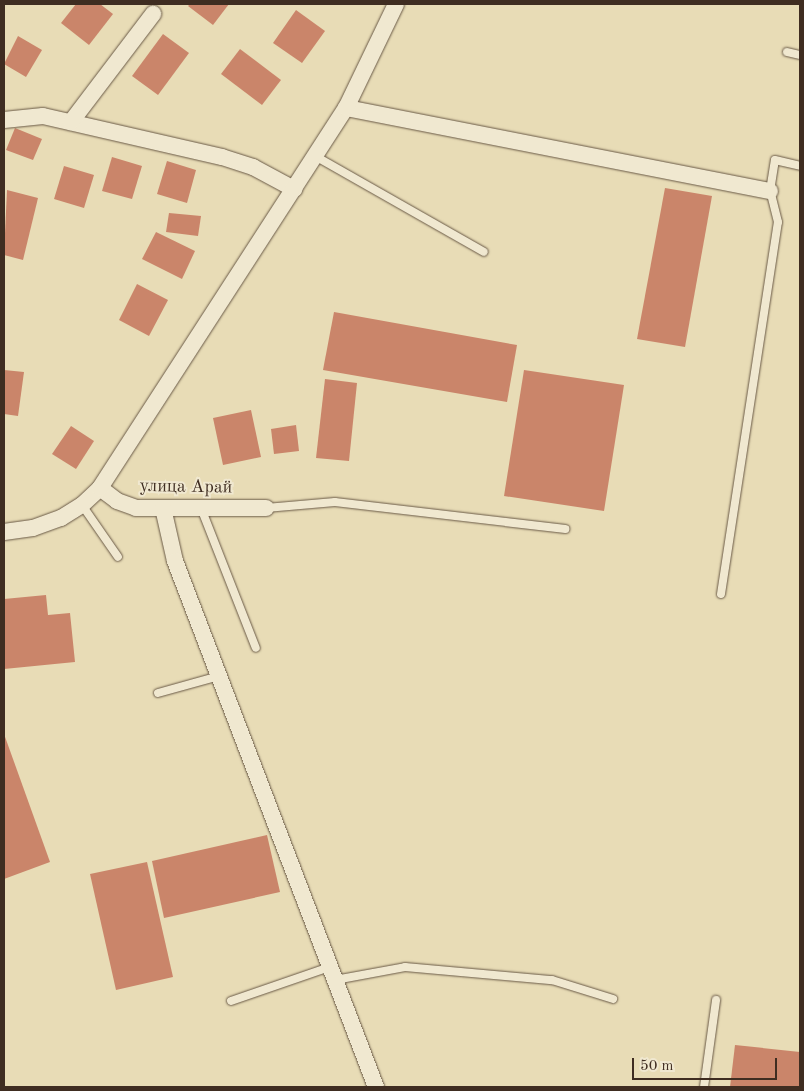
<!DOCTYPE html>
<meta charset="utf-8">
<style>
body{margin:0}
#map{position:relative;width:804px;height:1091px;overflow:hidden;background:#e8dcb6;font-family:"Old Standard TT",serif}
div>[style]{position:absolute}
.building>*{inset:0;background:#ca856a}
.roads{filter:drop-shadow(0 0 1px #695946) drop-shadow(0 0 1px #695946)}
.lane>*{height:8px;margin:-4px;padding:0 4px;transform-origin:4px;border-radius:4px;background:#f0e8d0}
.street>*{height:16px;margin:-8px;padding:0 8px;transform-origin:8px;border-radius:8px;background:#f0e8d0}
span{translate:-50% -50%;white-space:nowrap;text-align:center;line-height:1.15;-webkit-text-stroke:4px #f0e8d0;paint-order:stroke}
.street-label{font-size:18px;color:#3f2d21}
.frame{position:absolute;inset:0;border:5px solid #3f2d21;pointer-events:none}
.scale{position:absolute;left:632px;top:1058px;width:145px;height:22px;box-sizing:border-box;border:2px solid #3f2d21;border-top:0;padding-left:6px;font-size:15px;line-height:18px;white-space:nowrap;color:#3f2d21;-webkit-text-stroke:4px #f0e8d0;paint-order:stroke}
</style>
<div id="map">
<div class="building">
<div style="clip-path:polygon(76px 4px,100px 4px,113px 14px,89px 45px,61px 23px)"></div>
<div style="clip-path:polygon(190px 4px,229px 4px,213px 25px,188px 6px)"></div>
<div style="clip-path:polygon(296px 10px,325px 31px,302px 63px,273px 43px)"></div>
<div style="clip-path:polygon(163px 34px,189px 53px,158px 95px,132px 76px)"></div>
<div style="clip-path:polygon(18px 36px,42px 50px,26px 77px,4px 64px)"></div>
<div style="clip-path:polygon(240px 49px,281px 80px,262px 105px,221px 74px)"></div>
<div style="clip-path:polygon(15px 128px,42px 139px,33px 160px,6px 150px)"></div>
<div style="clip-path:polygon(112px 157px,142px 166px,132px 199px,102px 191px)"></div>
<div style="clip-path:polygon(167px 161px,196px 170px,187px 203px,157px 194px)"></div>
<div style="clip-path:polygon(64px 166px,94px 175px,84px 208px,54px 199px)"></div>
<div style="clip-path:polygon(665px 188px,712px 196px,685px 347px,637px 339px)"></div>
<div style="clip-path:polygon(7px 190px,38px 198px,23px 260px,4px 255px)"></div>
<div style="clip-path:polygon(169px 213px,201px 216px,198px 236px,166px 232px)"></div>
<div style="clip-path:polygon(156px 232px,195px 251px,182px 279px,142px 259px)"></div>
<div style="clip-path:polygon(137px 284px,168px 300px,149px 336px,119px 320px)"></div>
<div style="clip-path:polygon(334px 312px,517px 345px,507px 402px,323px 370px)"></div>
<div style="clip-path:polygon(4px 370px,24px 372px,18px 416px,4px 414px)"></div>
<div style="clip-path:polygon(524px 370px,624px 385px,604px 511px,504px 496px)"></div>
<div style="clip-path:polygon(325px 379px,357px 383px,349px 461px,316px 458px)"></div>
<div style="clip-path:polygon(251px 410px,261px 457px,223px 465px,213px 418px)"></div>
<div style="clip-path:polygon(296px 425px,299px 451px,274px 454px,271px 429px)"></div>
<div style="clip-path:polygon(71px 426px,94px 441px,76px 469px,52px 454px)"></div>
<div style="clip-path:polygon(46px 595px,48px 615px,70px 613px,75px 662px,4px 669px,4px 599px)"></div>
<div style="clip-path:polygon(4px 734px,50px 862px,4px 879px)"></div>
<div style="clip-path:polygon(267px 835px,280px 892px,164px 918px,152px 861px)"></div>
<div style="clip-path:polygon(147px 862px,173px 977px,116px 990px,90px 874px)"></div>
<div style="clip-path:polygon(735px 1045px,800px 1052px,800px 1087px,730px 1087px)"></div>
</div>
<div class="roads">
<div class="lane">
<div style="left:787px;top:52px;width:13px;rotate:13deg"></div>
<div style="left:315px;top:156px;width:194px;rotate:29.6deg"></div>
<div style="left:82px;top:505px;width:63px;rotate:55.3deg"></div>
<div style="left:201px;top:508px;width:150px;rotate:68.6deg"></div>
<div style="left:266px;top:508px;width:69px;rotate:-5deg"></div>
<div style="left:335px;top:502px;width:232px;rotate:6.7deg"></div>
<div style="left:721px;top:594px;width:376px;rotate:-81.3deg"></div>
<div style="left:778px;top:222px;width:32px;rotate:-104deg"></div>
<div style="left:770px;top:191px;width:31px;rotate:-81deg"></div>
<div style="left:775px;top:160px;width:26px;rotate:13deg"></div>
<div style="left:158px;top:693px;width:63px;rotate:-15.6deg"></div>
<div style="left:335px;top:980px;width:71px;rotate:-10.5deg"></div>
<div style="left:405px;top:967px;width:148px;rotate:5.1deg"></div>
<div style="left:552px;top:980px;width:64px;rotate:17.3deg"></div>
<div style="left:231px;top:1001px;width:105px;rotate:-19deg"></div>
<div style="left:704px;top:1087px;width:88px;rotate:-82.1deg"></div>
</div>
<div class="street">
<div style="left:346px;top:108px;width:432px;rotate:11.1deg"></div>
<div style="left:4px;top:120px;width:39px;rotate:-6deg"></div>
<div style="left:43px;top:116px;width:184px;rotate:12.9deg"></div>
<div style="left:222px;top:157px;width:33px;rotate:18deg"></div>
<div style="left:253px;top:167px;width:47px;rotate:28.2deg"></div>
<div style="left:71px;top:122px;width:136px;rotate:-52.8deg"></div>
<div style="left:100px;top:488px;width:21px;rotate:37deg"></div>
<div style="left:117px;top:501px;width:20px;rotate:20deg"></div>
<div style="left:136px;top:508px;width:130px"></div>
<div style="left:163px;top:508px;width:54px;rotate:77.2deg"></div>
<div style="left:175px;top:561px;width:563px;rotate:69.09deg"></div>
<div style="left:4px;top:532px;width:29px;rotate:-8deg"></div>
<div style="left:33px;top:528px;width:30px;rotate:-20deg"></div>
<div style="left:61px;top:518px;width:25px;rotate:-32deg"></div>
<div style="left:82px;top:505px;width:25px;rotate:-43deg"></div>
<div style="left:100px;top:488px;width:453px;rotate:-57.1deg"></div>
<div style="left:346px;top:108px;width:115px;rotate:-64.3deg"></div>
</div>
</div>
<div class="street-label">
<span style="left:186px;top:487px;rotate:1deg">улица Арай</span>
</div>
<div class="frame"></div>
<div class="scale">50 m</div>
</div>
